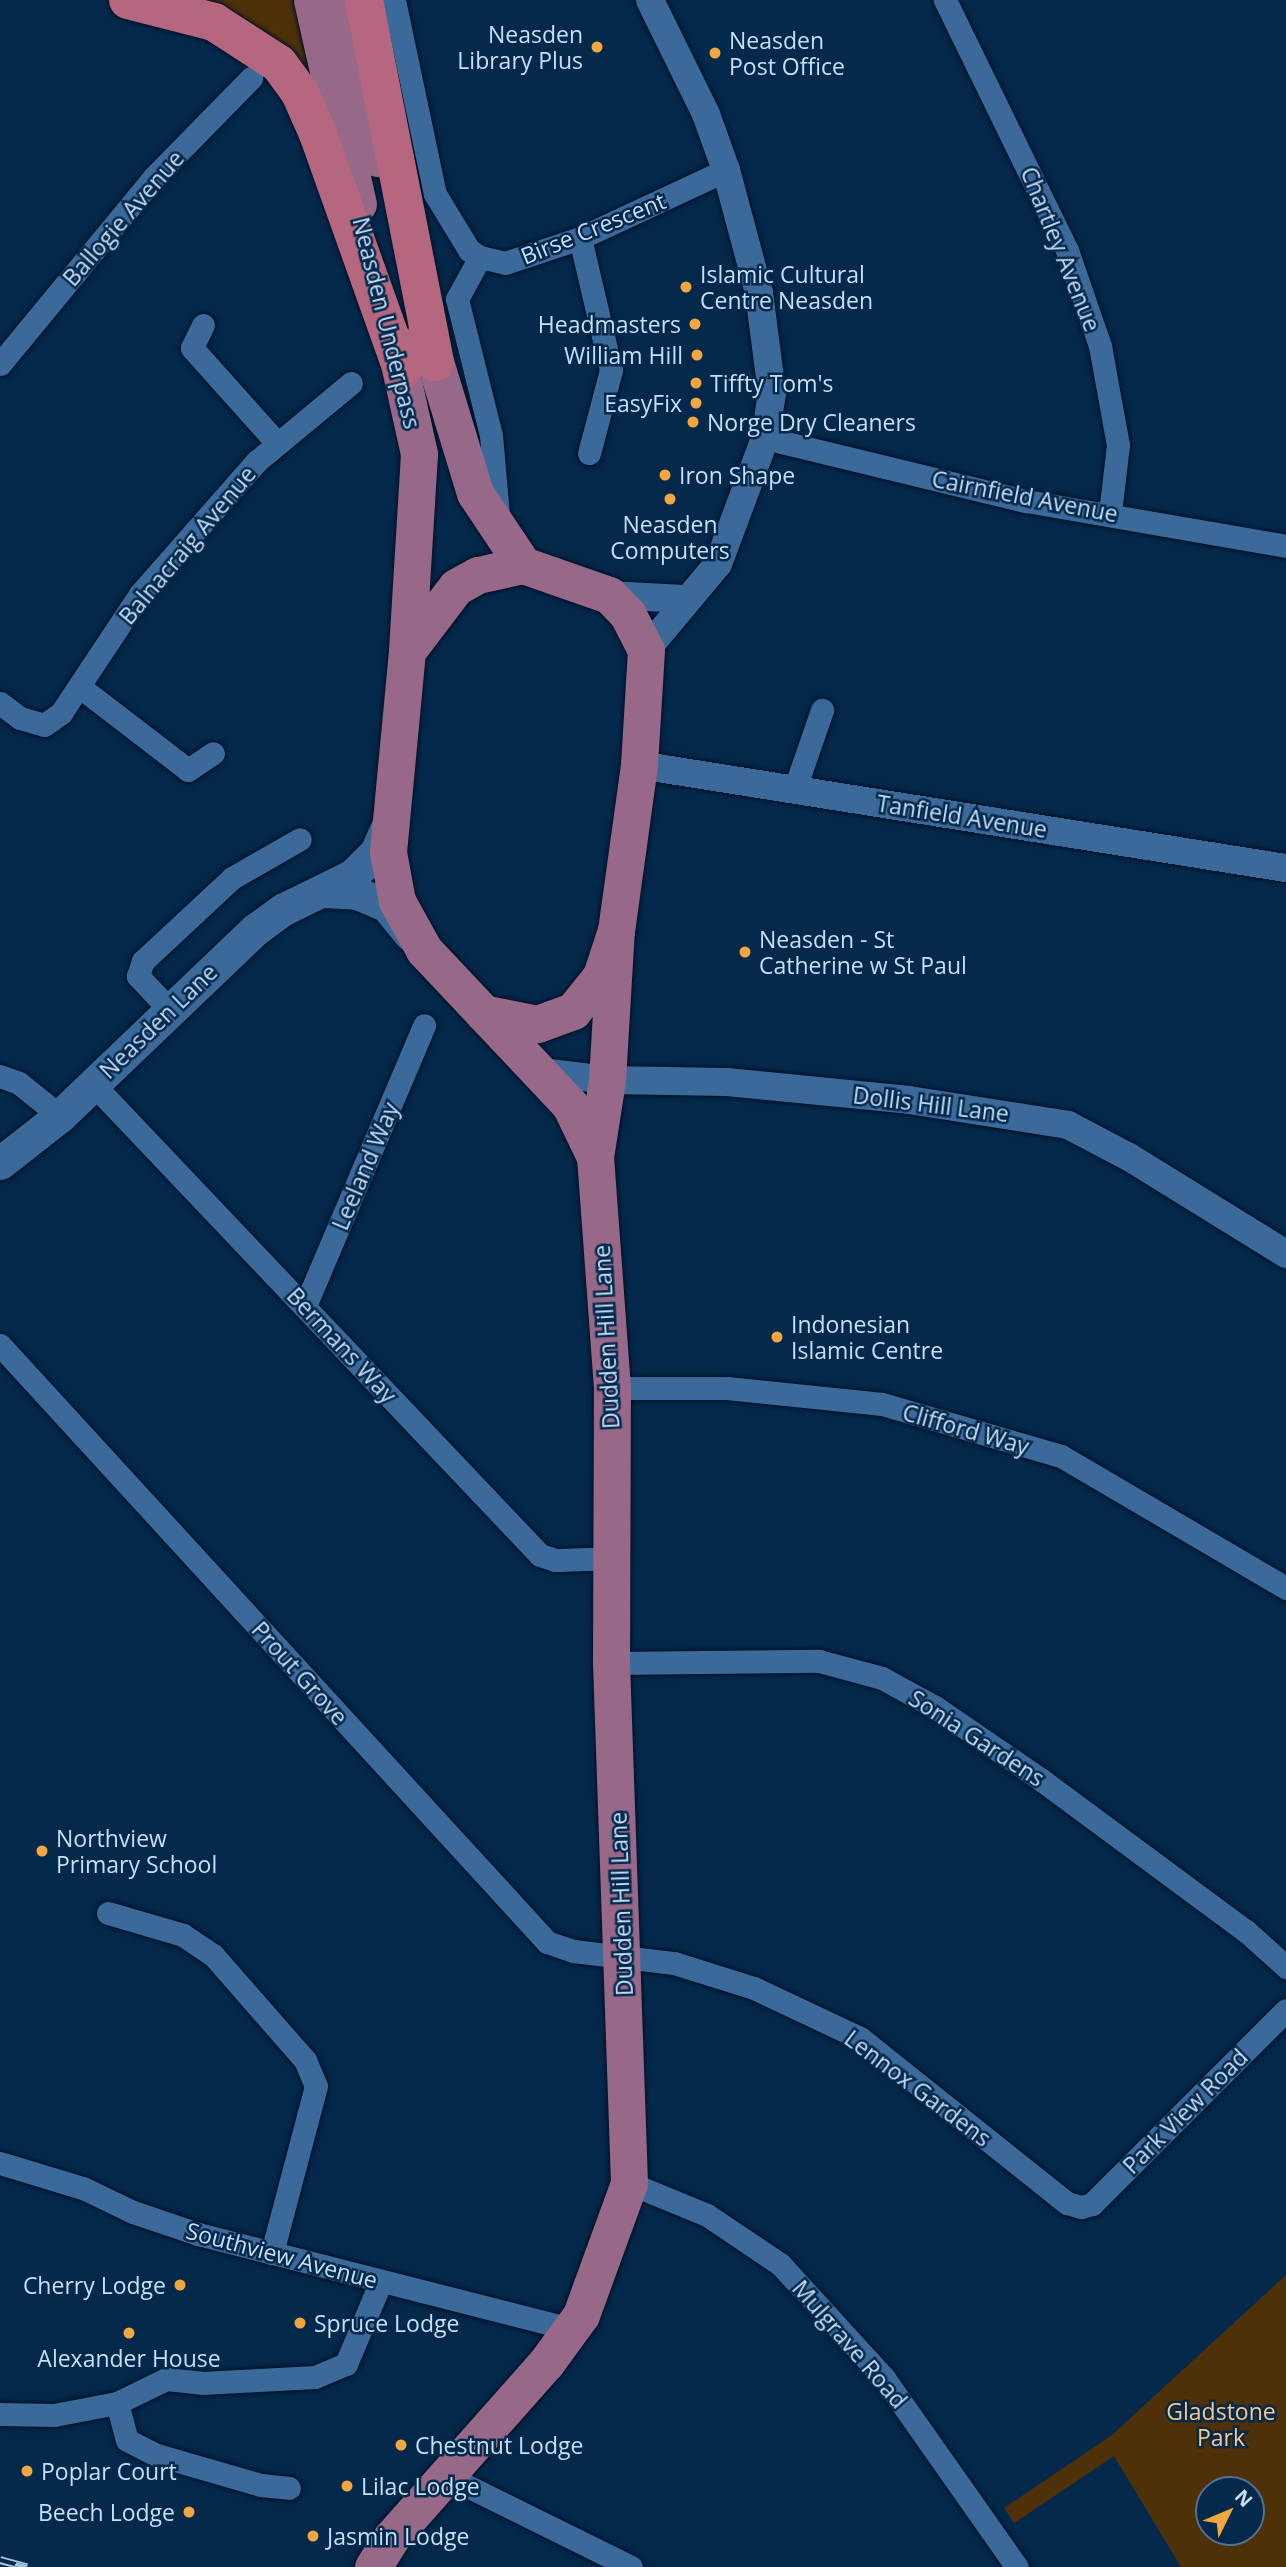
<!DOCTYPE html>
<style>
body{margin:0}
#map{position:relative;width:1286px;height:2567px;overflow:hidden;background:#04294b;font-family:"Open Sans",sans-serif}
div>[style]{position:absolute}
.green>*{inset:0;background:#4e3109}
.roads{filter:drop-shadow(0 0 2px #001128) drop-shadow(0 0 2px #001128)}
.minor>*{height:23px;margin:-11.5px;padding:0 11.5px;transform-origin:11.5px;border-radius:11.5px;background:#3b6a9a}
.tertiary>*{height:28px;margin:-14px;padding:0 14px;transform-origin:14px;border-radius:14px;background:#3b6a9a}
.secondary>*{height:33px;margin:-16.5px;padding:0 16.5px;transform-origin:16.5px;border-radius:16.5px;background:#3b6a9a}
.primary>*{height:37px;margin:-18.5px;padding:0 18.5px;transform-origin:18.5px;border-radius:18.5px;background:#976887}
.trunk>*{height:38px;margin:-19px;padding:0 19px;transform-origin:19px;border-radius:19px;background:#b66780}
.rail>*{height:8px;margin-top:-4px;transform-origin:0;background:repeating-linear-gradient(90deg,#04294b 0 16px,#a6c1de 0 32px);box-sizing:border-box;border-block:2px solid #a6c1de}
.dots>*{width:19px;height:19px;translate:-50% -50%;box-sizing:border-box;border:4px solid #04294b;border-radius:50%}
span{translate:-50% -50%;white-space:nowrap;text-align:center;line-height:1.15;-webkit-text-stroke:5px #04294b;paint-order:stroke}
.poi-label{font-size:23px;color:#c6dffb}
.right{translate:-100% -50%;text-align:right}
.left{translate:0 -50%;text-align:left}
.street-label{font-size:23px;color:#c6dffb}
.park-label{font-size:23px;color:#f9c78c}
.north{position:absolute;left:1195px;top:2476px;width:70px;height:70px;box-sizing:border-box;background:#04294b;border:2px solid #527291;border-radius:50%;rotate:47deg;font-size:19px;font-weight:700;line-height:28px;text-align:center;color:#c6dffb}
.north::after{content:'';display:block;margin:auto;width:24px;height:32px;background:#f1a63f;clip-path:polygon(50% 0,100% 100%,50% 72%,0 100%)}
</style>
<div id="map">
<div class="green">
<div style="clip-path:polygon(170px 0,298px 0,312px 76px)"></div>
<div style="clip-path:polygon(evenodd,1286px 2275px,1286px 2567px,1181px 2567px,1114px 2456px,1014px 2523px,1004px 2508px,1112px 2435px,1286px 2275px,1251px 2490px,1251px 2532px,1209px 2532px,1209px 2490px,1251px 2490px)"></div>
</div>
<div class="roads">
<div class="minor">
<div style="left:394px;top:0;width:198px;rotate:78.1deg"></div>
<div style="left:435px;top:194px;width:66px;rotate:58.7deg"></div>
<div style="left:469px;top:250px;width:13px;rotate:32deg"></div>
<div style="left:480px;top:257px;width:26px;rotate:13deg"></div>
<div style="left:505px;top:263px;width:79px;rotate:-18.4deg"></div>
<div style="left:580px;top:238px;width:161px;rotate:-25deg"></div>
<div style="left:945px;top:0;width:278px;rotate:64deg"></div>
<div style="left:1067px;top:250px;width:102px;rotate:71deg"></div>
<div style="left:1100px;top:346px;width:101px;rotate:79.7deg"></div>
<div style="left:1118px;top:445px;width:68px;rotate:96.7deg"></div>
<div style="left:580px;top:238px;width:136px;rotate:76.8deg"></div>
<div style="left:611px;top:370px;width:86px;rotate:104.8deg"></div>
<div style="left:480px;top:257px;width:48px;rotate:118.7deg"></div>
<div style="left:457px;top:299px;width:140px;rotate:76deg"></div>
<div style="left:491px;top:435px;width:91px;rotate:85deg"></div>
<div style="left:203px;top:325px;width:25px;rotate:116deg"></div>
<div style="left:192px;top:348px;width:126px;rotate:48.2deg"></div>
<div style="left:0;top:364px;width:242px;rotate:-50.5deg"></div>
<div style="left:154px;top:177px;width:139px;rotate:-45.6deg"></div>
<div style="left:765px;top:438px;width:268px;rotate:13.6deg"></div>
<div style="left:1026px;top:501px;width:264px;rotate:9.8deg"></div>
<div style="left:80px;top:687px;width:136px;rotate:37.5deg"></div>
<div style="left:188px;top:770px;width:30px;rotate:-34deg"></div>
<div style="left:0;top:703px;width:25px;rotate:37deg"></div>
<div style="left:20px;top:718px;width:25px;rotate:16deg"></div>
<div style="left:44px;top:725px;width:21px;rotate:-35deg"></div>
<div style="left:61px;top:713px;width:143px;rotate:-56.4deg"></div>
<div style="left:140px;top:594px;width:177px;rotate:-48.7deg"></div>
<div style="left:257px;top:461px;width:122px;rotate:-39.7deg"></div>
<div style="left:794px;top:791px;width:86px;rotate:-70.9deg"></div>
<div style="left:170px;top:1010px;width:47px;rotate:-133.3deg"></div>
<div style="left:138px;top:976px;width:16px;rotate:-72deg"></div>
<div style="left:143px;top:961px;width:122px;rotate:-43deg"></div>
<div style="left:232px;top:878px;width:78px;rotate:-29.8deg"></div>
<div style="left:0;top:1076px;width:20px;rotate:20deg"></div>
<div style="left:19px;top:1083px;width:53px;rotate:38.8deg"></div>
<div style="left:93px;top:1084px;width:649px;rotate:46.5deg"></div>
<div style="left:540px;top:1555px;width:16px;rotate:18deg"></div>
<div style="left:555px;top:1560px;width:56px;rotate:-2deg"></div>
<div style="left:305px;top:1306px;width:305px;rotate:-67deg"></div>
<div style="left:0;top:1345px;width:810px;rotate:47.5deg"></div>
<div style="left:547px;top:1942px;width:28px;rotate:19deg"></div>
<div style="left:573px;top:1951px;width:102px;rotate:6.8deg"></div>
<div style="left:674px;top:1963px;width:84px;rotate:17.4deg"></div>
<div style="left:754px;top:1988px;width:117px;rotate:25.3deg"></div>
<div style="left:860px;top:2038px;width:265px;rotate:38.6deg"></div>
<div style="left:1067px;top:2203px;width:15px;rotate:16deg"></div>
<div style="left:1081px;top:2207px;width:11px;rotate:-15deg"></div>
<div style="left:1092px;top:2204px;width:274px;rotate:-45deg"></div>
<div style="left:612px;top:1388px;width:115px"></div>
<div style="left:727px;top:1388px;width:156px;rotate:5.9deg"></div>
<div style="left:882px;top:1404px;width:186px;rotate:16.2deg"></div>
<div style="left:1061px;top:1456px;width:261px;rotate:30.4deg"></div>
<div style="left:611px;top:1663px;width:208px;rotate:-0.6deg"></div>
<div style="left:819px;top:1661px;width:65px;rotate:15.1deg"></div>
<div style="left:882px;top:1678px;width:60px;rotate:28.7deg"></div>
<div style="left:935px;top:1707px;width:131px;rotate:34.4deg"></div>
<div style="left:1043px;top:1781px;width:252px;rotate:36.5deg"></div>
<div style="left:1246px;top:1931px;width:54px;rotate:42deg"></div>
<div style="left:108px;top:1913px;width:78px;rotate:16.3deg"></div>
<div style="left:183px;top:1935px;width:36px;rotate:34deg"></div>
<div style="left:213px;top:1955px;width:140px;rotate:48.8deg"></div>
<div style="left:305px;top:2060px;width:28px;rotate:67deg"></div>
<div style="left:316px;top:2086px;width:173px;rotate:104.8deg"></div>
<div style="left:0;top:2163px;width:87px;rotate:16.8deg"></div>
<div style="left:83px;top:2188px;width:55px;rotate:25.6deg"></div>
<div style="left:133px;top:2212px;width:69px;rotate:18.7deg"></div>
<div style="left:198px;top:2234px;width:384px;rotate:14.3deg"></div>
<div style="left:629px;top:2183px;width:84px;rotate:22.3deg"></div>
<div style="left:707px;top:2215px;width:88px;rotate:33.9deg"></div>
<div style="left:780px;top:2264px;width:154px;rotate:47.6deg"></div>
<div style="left:884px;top:2378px;width:231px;rotate:54.9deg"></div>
<div style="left:117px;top:2403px;width:38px;rotate:75deg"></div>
<div style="left:127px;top:2440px;width:34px;rotate:27deg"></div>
<div style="left:157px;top:2455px;width:108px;rotate:16.1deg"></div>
<div style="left:261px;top:2485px;width:28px;rotate:6deg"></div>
<div style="left:0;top:2414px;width:54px;rotate:1.1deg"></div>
<div style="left:54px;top:2415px;width:64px;rotate:-10.8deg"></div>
<div style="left:117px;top:2403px;width:55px;rotate:-26.1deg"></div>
<div style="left:166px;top:2379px;width:36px;rotate:6deg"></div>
<div style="left:202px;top:2383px;width:113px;rotate:-3deg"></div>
<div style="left:315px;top:2377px;width:34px;rotate:-23deg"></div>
<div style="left:346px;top:2364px;width:90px;rotate:-67.1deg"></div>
<div style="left:447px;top:2476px;width:205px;rotate:26.3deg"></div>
</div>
<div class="tertiary">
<div style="left:609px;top:595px;width:75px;rotate:3.1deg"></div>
<div style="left:646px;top:650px;width:112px;rotate:-50.1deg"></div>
<div style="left:718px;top:564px;width:134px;rotate:-69.5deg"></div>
<div style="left:765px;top:438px;width:46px;rotate:-81.2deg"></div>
<div style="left:772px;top:393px;width:101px;rotate:-97.4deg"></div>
<div style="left:759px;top:293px;width:127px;rotate:-105deg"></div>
<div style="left:726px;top:170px;width:59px;rotate:-109.7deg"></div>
<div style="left:706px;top:114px;width:127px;rotate:-116.2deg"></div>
<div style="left:639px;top:765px;width:655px;rotate:9.05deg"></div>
<div style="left:541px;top:1072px;width:66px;rotate:6.9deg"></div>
<div style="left:607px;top:1080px;width:120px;rotate:1deg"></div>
<div style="left:727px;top:1082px;width:183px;rotate:5.6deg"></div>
<div style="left:909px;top:1100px;width:161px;rotate:8.9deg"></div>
<div style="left:1068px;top:1125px;width:69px;rotate:27.7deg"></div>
<div style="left:1129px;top:1157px;width:185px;rotate:31.7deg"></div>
</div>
<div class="secondary">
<div style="left:323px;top:891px;width:34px;rotate:3deg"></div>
<div style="left:357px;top:893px;width:33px;rotate:23deg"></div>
<div style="left:387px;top:906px;width:36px;rotate:51deg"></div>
<div style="left:0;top:1163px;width:76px;rotate:-38.1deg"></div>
<div style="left:60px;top:1116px;width:271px;rotate:-43.7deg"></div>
<div style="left:256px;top:929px;width:34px;rotate:-36deg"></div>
<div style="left:284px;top:909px;width:77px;rotate:-26.2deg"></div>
<div style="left:353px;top:875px;width:33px;rotate:-45deg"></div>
<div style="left:376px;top:852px;width:34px;rotate:-66deg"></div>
</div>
<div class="primary">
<div style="left:312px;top:0;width:209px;rotate:77.3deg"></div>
<div style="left:342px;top:0;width:162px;rotate:77.2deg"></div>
<div style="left:426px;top:332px;width:168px;rotate:73.1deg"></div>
<div style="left:475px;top:493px;width:87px;rotate:56.3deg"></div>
<div style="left:394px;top:341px;width:116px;rotate:77.5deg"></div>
<div style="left:419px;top:454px;width:197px;rotate:93.5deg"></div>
<div style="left:407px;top:651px;width:202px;rotate:95.4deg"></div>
<div style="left:388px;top:852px;width:50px;rotate:79.6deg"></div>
<div style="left:397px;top:901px;width:56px;rotate:61.1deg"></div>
<div style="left:424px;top:950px;width:213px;rotate:46.7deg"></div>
<div style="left:570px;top:1105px;width:58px;rotate:64.3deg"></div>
<div style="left:408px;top:650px;width:79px;rotate:-52.7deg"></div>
<div style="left:456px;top:587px;width:25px;rotate:-29deg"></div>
<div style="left:478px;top:575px;width:46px;rotate:-12.5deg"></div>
<div style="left:523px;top:565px;width:91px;rotate:19.2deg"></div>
<div style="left:609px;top:595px;width:28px;rotate:46deg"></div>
<div style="left:628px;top:615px;width:39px;rotate:63deg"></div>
<div style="left:646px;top:650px;width:115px;rotate:93.5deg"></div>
<div style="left:639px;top:765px;width:167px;rotate:97.9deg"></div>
<div style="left:616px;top:930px;width:48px;rotate:108.1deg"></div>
<div style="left:601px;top:976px;width:45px;rotate:128.7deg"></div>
<div style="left:573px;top:1011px;width:38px;rotate:160deg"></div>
<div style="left:537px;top:1024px;width:55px;rotate:-168.5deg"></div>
<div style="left:373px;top:2567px;width:34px;rotate:-58deg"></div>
<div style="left:391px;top:2538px;width:234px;rotate:-48.5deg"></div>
<div style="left:546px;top:2363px;width:59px;rotate:-53.9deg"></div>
<div style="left:581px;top:2315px;width:140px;rotate:-70deg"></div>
<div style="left:629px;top:2183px;width:520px;rotate:-91.98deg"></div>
<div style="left:611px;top:1663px;width:275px;rotate:-89.8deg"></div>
<div style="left:612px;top:1388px;width:232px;rotate:-94.2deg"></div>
<div style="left:595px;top:1157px;width:78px;rotate:-81.1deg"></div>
<div style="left:607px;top:1080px;width:150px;rotate:-86.6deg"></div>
</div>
<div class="trunk">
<div style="left:128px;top:0;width:89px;rotate:14.3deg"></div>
<div style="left:214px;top:22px;width:77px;rotate:32.9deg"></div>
<div style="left:279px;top:64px;width:36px;rotate:54deg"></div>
<div style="left:300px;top:93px;width:45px;rotate:66.3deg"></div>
<div style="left:318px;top:134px;width:251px;rotate:70.4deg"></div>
<div style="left:364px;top:0;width:369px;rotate:78.9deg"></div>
</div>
</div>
<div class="rail">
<div style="left:0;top:2560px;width:28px;rotate:15deg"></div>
</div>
<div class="dots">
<div style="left:597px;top:47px;background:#f1a63f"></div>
<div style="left:715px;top:53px;background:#f1a63f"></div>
<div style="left:686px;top:287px;background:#f1a63f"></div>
<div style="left:695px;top:324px;background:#f1a63f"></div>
<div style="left:697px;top:355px;background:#f1a63f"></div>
<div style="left:696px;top:383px;background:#f1a63f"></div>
<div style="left:696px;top:403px;background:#f1a63f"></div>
<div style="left:693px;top:422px;background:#f1a63f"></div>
<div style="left:665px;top:475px;background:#f1a63f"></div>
<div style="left:670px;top:499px;background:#f1a63f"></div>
<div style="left:745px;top:952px;background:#f1a63f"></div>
<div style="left:777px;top:1337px;background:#f1a63f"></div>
<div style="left:42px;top:1851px;background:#f1a63f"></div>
<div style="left:180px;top:2285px;background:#f1a63f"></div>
<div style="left:300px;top:2323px;background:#f1a63f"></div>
<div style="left:129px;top:2333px;background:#f1a63f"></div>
<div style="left:401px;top:2445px;background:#f1a63f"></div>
<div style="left:27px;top:2471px;background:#f1a63f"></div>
<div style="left:347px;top:2486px;background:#f1a63f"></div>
<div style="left:189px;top:2512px;background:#f1a63f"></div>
<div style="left:313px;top:2536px;background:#f1a63f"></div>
</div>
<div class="poi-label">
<span class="right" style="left:583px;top:47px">Neasden<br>Library Plus</span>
<span class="left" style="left:729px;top:53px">Neasden<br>Post Office</span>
<span class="left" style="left:700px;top:287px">Islamic Cultural<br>Centre Neasden</span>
<span class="right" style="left:681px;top:324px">Headmasters</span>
<span class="right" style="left:683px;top:355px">William Hill</span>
<span class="left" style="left:710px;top:383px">Tiffty Tom's</span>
<span class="right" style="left:682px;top:403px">EasyFix</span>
<span class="left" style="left:707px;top:422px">Norge Dry Cleaners</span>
<span class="left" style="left:679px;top:475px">Iron Shape</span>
<span style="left:670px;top:537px">Neasden<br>Computers</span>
<span class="left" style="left:759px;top:952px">Neasden - St<br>Catherine w St Paul</span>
<span class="left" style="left:791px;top:1337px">Indonesian<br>Islamic Centre</span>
<span class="left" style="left:56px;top:1851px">Northview<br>Primary School</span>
<span class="right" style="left:166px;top:2285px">Cherry Lodge</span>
<span class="left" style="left:314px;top:2323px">Spruce Lodge</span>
<span style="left:129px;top:2358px">Alexander House</span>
<span class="left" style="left:415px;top:2445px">Chestnut Lodge</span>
<span class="left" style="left:41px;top:2471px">Poplar Court</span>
<span class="left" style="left:361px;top:2486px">Lilac Lodge</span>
<span class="right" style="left:175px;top:2512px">Beech Lodge</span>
<span class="left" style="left:327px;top:2536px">Jasmin Lodge</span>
</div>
<div class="street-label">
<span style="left:123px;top:218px;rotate:-49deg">Ballogie Avenue</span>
<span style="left:593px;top:228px;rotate:-22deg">Birse Crescent</span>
<span style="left:1061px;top:249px;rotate:68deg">Chartley Avenue</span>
<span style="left:387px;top:323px;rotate:76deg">Neasden Underpass</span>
<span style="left:1025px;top:496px;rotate:11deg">Cairnfield Avenue</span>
<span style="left:187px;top:545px;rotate:-50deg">Balnacraig Avenue</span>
<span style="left:962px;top:816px;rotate:9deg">Tanfield Avenue</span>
<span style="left:158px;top:1021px;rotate:-44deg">Neasden Lane</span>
<span style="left:931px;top:1104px;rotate:7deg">Dollis Hill Lane</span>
<span style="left:365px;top:1166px;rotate:-67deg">Leeland Way</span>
<span style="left:606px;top:1337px;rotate:-93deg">Dudden Hill Lane</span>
<span style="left:342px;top:1345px;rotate:47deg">Bermans Way</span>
<span style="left:966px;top:1429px;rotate:16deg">Clifford Way</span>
<span style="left:300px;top:1673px;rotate:48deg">Prout Grove</span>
<span style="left:977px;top:1738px;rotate:33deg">Sonia Gardens</span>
<span style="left:621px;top:1904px;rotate:-92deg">Dudden Hill Lane</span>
<span style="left:918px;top:2088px;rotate:37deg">Lennox Gardens</span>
<span style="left:1185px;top:2111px;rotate:-45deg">Park View Road</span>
<span style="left:282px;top:2255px;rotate:15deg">Southview Avenue</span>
<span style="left:850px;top:2344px;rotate:49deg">Mulgrave Road</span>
</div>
<div class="park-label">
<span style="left:1221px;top:2424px">Gladstone<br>Park</span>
</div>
<div class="north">N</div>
</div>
